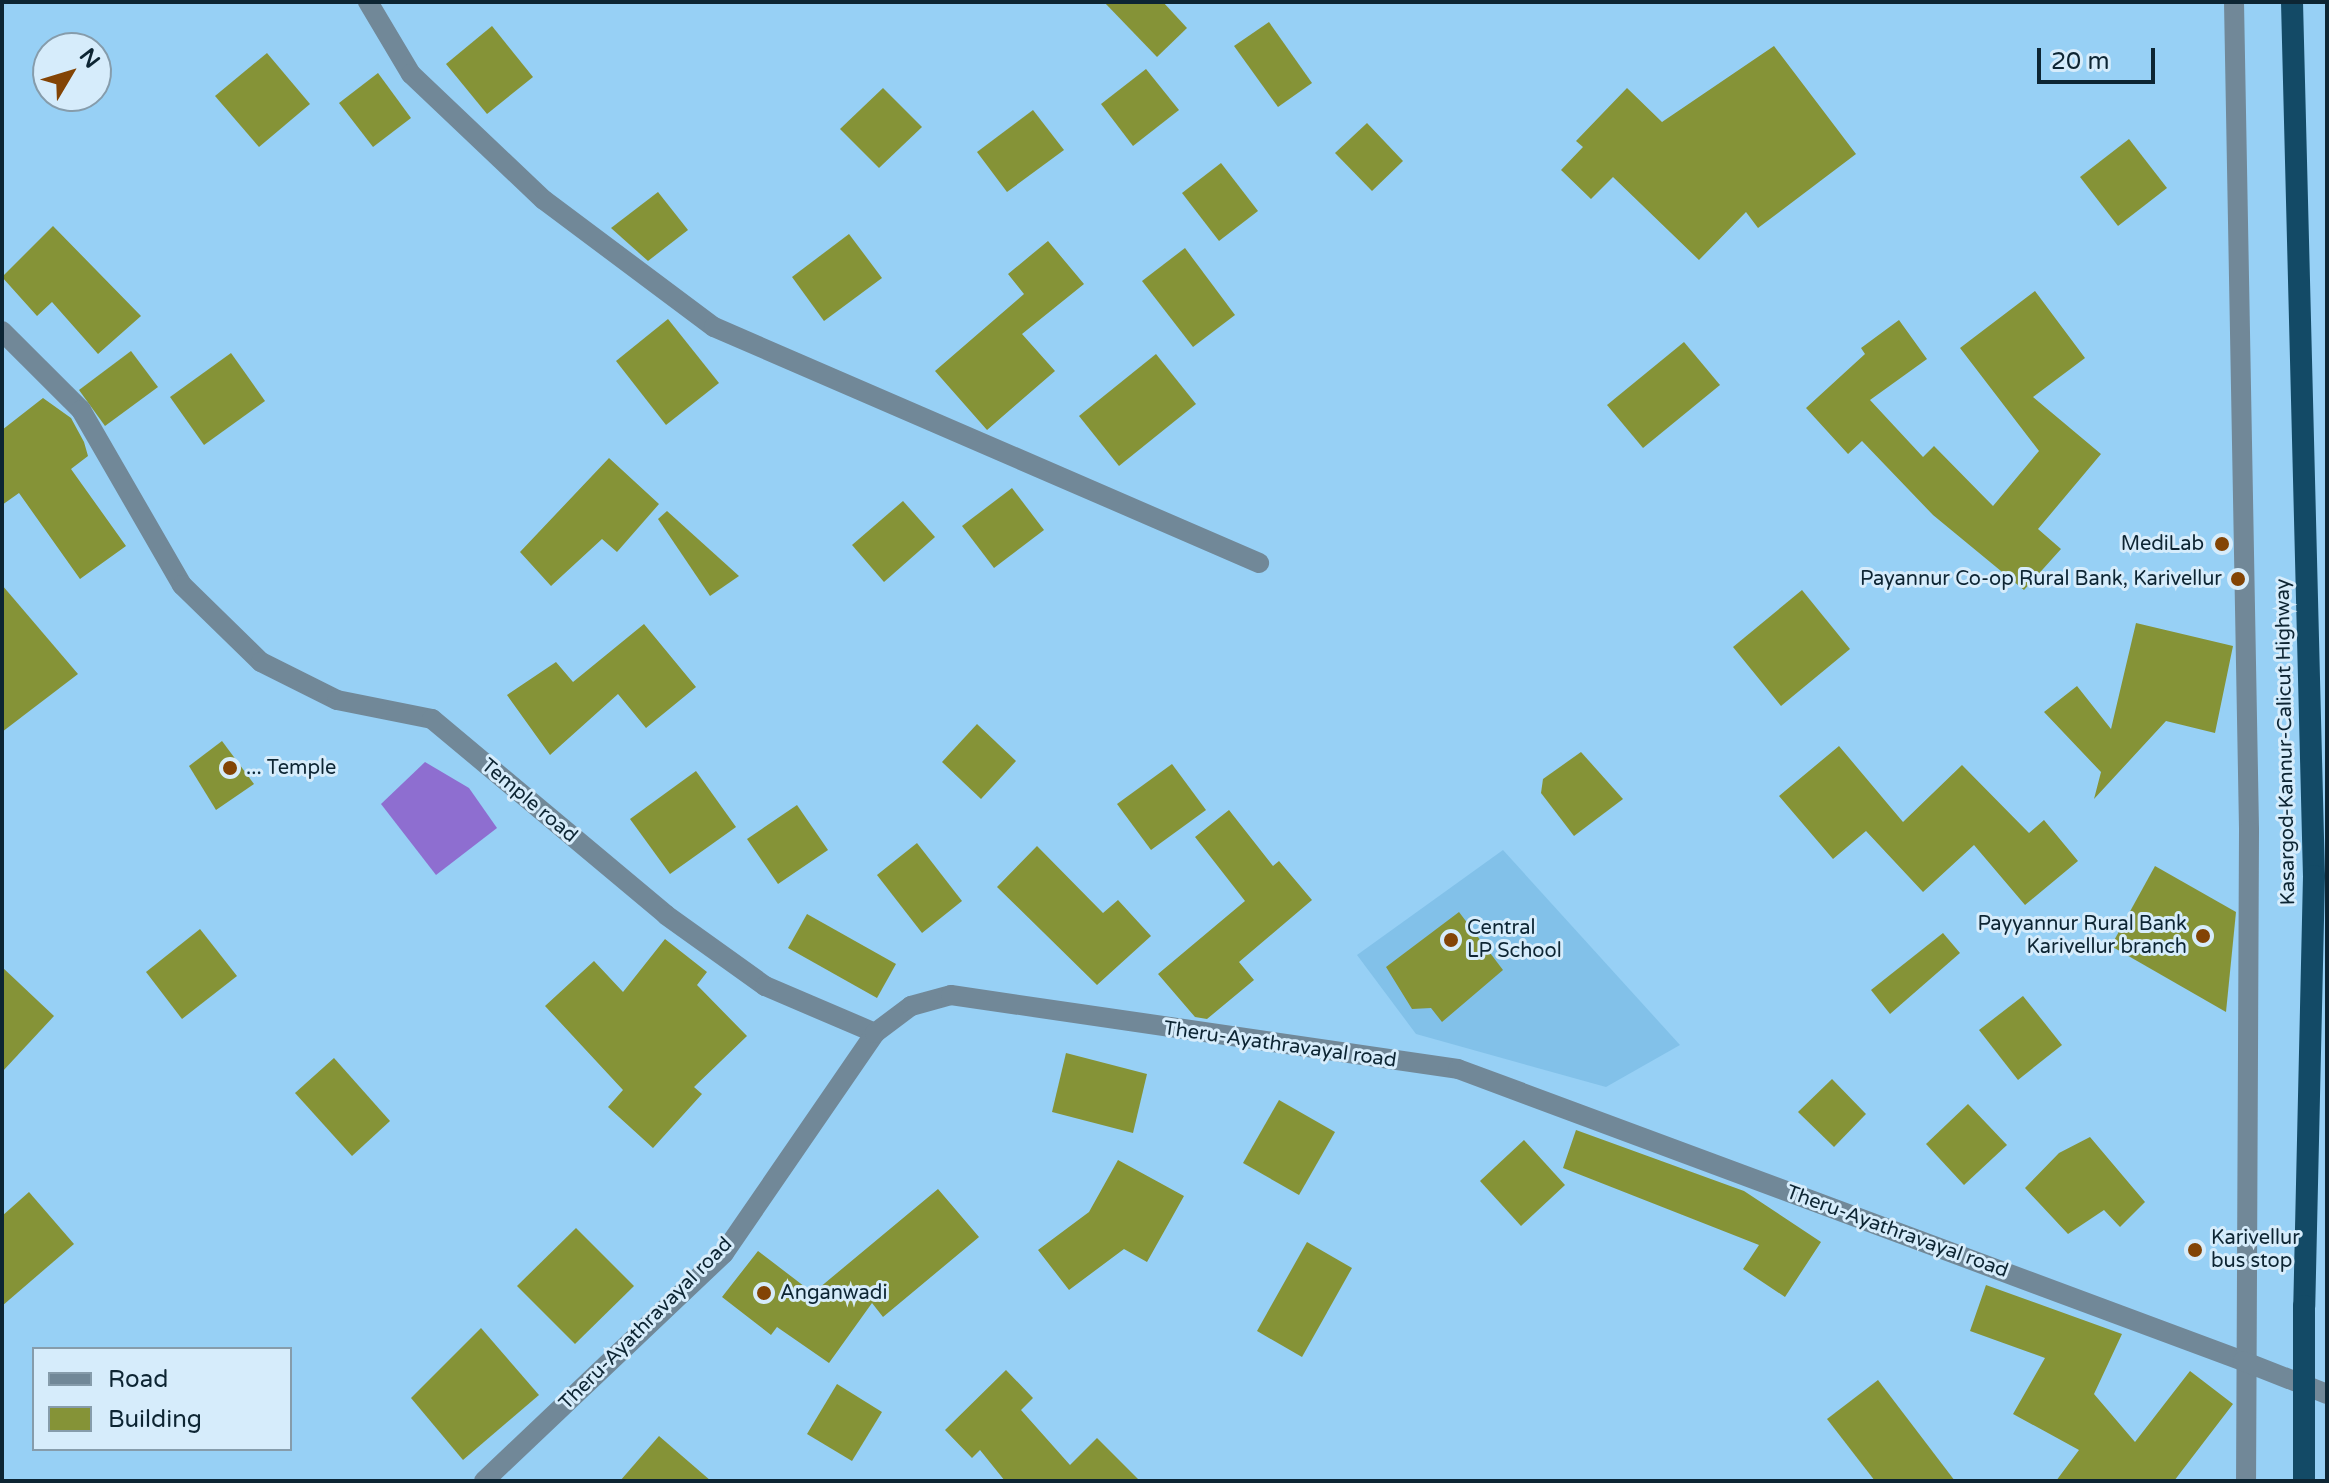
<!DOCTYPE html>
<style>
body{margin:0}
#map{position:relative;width:2329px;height:1483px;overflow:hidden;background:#97d0f5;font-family:"Varela Round",sans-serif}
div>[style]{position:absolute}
.built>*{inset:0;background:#82c1e9}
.water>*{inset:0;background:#8e6ed0}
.building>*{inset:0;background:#859337}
.minor>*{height:20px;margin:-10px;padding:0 10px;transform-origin:10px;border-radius:10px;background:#718898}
.tertiary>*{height:20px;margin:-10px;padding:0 10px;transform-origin:10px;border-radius:10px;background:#718898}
.trunk>*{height:22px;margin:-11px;padding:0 11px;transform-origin:11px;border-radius:11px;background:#134a66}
.trunk-bridge>*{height:22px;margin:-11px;padding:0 11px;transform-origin:11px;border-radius:11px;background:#134a66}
.dots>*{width:22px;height:22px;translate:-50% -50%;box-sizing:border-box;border:4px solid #d6ecfb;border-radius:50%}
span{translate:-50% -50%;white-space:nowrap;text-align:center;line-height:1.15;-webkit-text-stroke:6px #d6ecfb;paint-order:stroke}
.poi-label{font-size:20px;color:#0d2533}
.right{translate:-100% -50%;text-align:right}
.left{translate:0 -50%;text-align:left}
.street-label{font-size:20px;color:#0d2533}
.frame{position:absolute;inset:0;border:4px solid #0d2533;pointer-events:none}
.legend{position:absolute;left:32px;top:1347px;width:260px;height:104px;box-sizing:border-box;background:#d6ecfb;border:2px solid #869cab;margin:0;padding:10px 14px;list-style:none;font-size:24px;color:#0d2533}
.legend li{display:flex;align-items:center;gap:16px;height:40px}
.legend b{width:40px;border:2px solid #869cab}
.north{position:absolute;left:32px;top:32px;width:80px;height:80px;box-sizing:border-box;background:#d6ecfb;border:2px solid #869cab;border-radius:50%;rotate:52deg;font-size:22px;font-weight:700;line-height:32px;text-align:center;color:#0d2533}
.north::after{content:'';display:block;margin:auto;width:28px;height:36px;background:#834405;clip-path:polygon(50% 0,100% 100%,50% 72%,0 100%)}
.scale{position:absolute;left:2037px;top:48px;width:118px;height:36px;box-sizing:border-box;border:4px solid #0d2533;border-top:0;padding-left:10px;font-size:24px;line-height:28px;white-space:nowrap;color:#0d2533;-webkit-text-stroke:6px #d6ecfb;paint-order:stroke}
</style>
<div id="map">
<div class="built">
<div style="clip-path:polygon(1503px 850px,1680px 1045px,1606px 1087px,1416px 1034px,1357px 955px)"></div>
</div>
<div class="water">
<div style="clip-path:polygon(425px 762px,469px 788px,497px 828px,436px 875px,381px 804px)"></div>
</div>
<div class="building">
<div style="clip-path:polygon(1104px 2px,1163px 2px,1187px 28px,1157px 57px)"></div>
<div style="clip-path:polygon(1269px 22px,1312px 83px,1278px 107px,1234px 46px)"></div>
<div style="clip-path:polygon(492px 26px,533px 77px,487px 114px,446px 64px)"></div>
<div style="clip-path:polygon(1774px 46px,1856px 154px,1758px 228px,1746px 212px,1699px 260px,1613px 177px,1591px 199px,1561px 170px,1583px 147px,1576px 141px,1627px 88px,1662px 122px)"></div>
<div style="clip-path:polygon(267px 53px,310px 104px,259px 147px,215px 96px)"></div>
<div style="clip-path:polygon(1146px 69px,1179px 110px,1133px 146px,1101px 104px)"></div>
<div style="clip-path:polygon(378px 73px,411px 118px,373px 147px,339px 103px)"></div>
<div style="clip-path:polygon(883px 88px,922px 127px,879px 168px,840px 129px)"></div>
<div style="clip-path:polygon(1033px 110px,1064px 150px,1007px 192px,977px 152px)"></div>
<div style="clip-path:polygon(1367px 123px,1403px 161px,1372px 191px,1335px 153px)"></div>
<div style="clip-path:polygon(2129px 139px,2167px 188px,2118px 226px,2080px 177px)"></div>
<div style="clip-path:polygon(1221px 163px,1258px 211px,1219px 241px,1182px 193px)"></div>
<div style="clip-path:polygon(658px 192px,688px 230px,648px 261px,611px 228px)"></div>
<div style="clip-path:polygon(53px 226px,141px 316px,98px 354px,52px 302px,37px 316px,2px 277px)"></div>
<div style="clip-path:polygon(849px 234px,882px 278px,824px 321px,792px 277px)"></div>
<div style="clip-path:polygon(1048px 241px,1084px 284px,1022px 334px,1055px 371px,987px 430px,935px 371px,1024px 294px,1008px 274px)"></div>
<div style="clip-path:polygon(1185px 248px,1235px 315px,1193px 347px,1142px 281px)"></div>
<div style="clip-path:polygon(2035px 291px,2085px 358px,2033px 397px,2101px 454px,2038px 529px,2061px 549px,2024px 590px,1933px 515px,1862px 441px,1848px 454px,1806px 408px,1865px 354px,1861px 348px,1899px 320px,1927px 359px,1870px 400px,1923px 457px,1934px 446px,1993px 506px,2039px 451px,1960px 348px)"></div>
<div style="clip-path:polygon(668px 319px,719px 383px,666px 425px,616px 361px)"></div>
<div style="clip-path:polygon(1684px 342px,1720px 385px,1643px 448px,1607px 405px)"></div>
<div style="clip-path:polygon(131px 351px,158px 387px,105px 426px,79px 390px)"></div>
<div style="clip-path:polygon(231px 353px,265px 401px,204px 445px,170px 397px)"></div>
<div style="clip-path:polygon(1156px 354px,1196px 404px,1119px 466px,1079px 416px)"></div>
<div style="clip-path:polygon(43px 398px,71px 418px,84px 442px,88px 456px,71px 469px,126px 546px,80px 579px,19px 493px,2px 505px,2px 430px)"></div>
<div style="clip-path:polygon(609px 458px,659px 504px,617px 552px,602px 539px,551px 586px,520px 552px)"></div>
<div style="clip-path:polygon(1012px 488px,1044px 530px,994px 568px,962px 526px)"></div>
<div style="clip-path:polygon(903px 501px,935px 537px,884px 582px,852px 545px)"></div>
<div style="clip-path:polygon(667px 511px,739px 576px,710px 596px,658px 519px)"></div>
<div style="clip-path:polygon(2px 585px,78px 674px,2px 732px)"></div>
<div style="clip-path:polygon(1802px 590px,1850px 649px,1781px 706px,1733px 647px)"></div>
<div style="clip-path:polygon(2136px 623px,2233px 646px,2215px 733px,2166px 721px,2094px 799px,2101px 772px,2044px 712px,2077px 686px,2111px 729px)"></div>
<div style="clip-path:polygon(644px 624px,696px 687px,646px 728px,618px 694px,550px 755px,507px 695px,556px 662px,573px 682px)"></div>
<div style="clip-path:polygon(977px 724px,1016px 761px,981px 799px,942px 762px)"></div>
<div style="clip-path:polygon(222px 741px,254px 784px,216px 810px,189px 766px)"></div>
<div style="clip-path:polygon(1839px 746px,1903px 822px,1962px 765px,2029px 833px,2044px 820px,2078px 861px,2025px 905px,1974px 845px,1923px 892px,1866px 831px,1833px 859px,1779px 796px)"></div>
<div style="clip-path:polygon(1581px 752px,1623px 799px,1574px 836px,1541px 793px,1543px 779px)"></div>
<div style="clip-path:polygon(1172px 764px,1206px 810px,1151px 850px,1117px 804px)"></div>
<div style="clip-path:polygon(696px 771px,736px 827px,670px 874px,630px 819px)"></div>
<div style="clip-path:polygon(797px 805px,828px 850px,778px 884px,747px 839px)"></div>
<div style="clip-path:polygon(1229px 810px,1273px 866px,1279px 861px,1312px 900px,1239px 962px,1254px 980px,1207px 1019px,1195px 1017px,1158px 974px,1245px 901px,1195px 837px)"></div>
<div style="clip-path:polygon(917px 843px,962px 901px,922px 933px,877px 875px)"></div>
<div style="clip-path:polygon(1037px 846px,1103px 913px,1118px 900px,1151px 936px,1097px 985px,997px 887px)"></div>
<div style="clip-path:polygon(2155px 866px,2236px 912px,2226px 1012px,2111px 946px)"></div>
<div style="clip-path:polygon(1459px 912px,1503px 970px,1442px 1022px,1431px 1008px,1412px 1009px,1386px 967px)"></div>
<div style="clip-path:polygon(807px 914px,896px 964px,877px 998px,788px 948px)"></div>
<div style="clip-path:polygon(200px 929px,237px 976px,182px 1019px,146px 972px)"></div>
<div style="clip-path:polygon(1943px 933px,1960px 953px,1890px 1014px,1871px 990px)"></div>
<div style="clip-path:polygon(665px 939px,707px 972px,697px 985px,747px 1036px,694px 1087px,702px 1094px,653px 1148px,608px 1107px,623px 1090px,545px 1006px,594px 961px,623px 992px)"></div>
<div style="clip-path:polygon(2px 967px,54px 1016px,2px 1072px)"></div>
<div style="clip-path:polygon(2023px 996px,2062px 1045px,2018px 1080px,1979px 1030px)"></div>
<div style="clip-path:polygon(1066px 1053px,1147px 1074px,1133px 1133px,1052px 1112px)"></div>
<div style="clip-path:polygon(334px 1058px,390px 1121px,352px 1156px,295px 1093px)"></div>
<div style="clip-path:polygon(1832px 1079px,1866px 1114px,1834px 1147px,1798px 1112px)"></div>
<div style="clip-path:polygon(1279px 1100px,1335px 1132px,1299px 1195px,1243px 1163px)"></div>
<div style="clip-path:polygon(1968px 1104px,2007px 1145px,1964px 1185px,1926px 1144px)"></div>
<div style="clip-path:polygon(1576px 1130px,1744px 1191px,1821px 1242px,1785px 1297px,1743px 1269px,1759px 1245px,1563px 1168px)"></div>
<div style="clip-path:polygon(2090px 1137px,2145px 1202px,2120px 1227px,2104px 1210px,2068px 1234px,2025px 1188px,2059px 1153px)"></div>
<div style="clip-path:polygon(1524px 1140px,1565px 1185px,1521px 1226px,1480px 1181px)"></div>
<div style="clip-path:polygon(1118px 1160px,1184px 1196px,1147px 1262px,1124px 1249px,1069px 1290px,1038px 1250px,1089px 1212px)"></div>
<div style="clip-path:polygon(938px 1189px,979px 1237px,883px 1317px,872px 1303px,829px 1363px,777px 1327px,771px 1335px,722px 1297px,758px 1251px,813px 1293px)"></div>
<div style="clip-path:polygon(29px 1192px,74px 1244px,2px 1306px,2px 1216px)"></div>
<div style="clip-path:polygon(576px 1228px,634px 1286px,575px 1344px,517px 1286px)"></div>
<div style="clip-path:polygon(1307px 1242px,1352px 1268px,1302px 1357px,1257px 1331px)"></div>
<div style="clip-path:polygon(1986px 1285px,2122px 1334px,2094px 1394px,2135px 1442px,2190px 1371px,2233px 1404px,2174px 1481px,2056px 1481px,2079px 1450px,2013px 1414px,2045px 1358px,1970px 1331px)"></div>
<div style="clip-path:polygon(481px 1328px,539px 1395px,463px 1460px,411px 1398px)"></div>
<div style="clip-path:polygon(1006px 1370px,1033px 1398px,1021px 1410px,1070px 1465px,1097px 1438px,1140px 1481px,1005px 1481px,980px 1450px,972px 1458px,945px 1430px)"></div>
<div style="clip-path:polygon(1878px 1380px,1955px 1481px,1875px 1481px,1827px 1419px)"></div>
<div style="clip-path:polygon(837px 1384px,882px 1412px,852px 1461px,807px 1434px)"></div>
<div style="clip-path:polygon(659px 1436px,711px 1481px,620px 1481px)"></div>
</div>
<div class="minor">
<div style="left:368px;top:2px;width:84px;rotate:59.2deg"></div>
<div style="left:411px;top:74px;width:183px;rotate:43.5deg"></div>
<div style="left:544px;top:200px;width:212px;rotate:36.8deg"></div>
<div style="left:714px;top:327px;width:594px;rotate:23.41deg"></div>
<div style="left:2px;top:331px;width:112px;rotate:45deg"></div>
<div style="left:81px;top:410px;width:202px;rotate:60deg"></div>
<div style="left:182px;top:585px;width:110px;rotate:44.3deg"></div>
<div style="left:261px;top:662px;width:85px;rotate:26.6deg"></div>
<div style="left:337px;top:700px;width:97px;rotate:11.3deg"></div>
<div style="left:432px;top:719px;width:305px;rotate:39.9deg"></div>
<div style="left:666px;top:915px;width:122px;rotate:35.6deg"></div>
<div style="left:765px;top:986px;width:120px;rotate:23.1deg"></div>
<div style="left:484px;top:1481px;width:331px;rotate:-43.5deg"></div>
<div style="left:724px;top:1253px;width:267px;rotate:-55.5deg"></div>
<div style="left:875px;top:1033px;width:45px;rotate:-36.9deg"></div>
<div style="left:911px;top:1006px;width:41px;rotate:-15.4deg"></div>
<div style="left:951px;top:995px;width:512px;rotate:8.3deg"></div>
<div style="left:1458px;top:1069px;width:838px;rotate:20.4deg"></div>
</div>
<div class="tertiary">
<div style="left:2234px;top:2px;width:829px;rotate:88.96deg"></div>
<div style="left:2249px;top:831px;width:650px;rotate:90.26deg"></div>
<div style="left:2243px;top:1361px;width:90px;rotate:21.4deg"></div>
</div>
<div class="trunk">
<div style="left:2292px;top:2px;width:874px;rotate:88.56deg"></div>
<div style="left:2314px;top:876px;width:430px;rotate:91.3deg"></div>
</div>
<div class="trunk-bridge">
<div style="left:2304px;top:1481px;width:175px;rotate:-90deg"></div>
</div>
<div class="dots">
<div style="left:2222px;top:544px;background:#834405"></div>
<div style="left:2238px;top:579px;background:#834405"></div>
<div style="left:230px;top:768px;background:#834405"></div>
<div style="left:2203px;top:936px;background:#834405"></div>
<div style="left:1451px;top:940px;background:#834405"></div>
<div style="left:2195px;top:1250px;background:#834405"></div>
<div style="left:764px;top:1293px;background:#834405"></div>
</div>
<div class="poi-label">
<span class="right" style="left:2204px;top:544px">MediLab</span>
<span class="right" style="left:2222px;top:579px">Payannur Co-op Rural Bank, Karivellur</span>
<span class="left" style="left:246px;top:768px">... Temple</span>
<span class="right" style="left:2187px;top:936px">Payyannur Rural Bank<br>Karivellur branch</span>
<span class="left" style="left:1467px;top:940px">Central<br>LP School</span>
<span class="left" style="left:2211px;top:1250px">Karivellur<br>bus stop</span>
<span class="left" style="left:780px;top:1293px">Anganwadi</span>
</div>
<div class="street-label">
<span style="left:2286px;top:742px;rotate:-91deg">Kasargod-Kannur-Calicut Highway</span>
<span style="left:529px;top:801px;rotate:40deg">Temple road</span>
<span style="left:1280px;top:1045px;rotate:8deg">Theru-Ayathravayal road</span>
<span style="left:1897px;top:1232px;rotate:20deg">Theru-Ayathravayal road</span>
<span style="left:646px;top:1324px;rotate:-45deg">Theru-Ayathravayal road</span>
</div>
<div class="frame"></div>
<ul class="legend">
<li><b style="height:10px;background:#718898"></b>Road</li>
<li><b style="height:22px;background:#859337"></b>Building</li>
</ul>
<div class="north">N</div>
<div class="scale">20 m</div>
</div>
